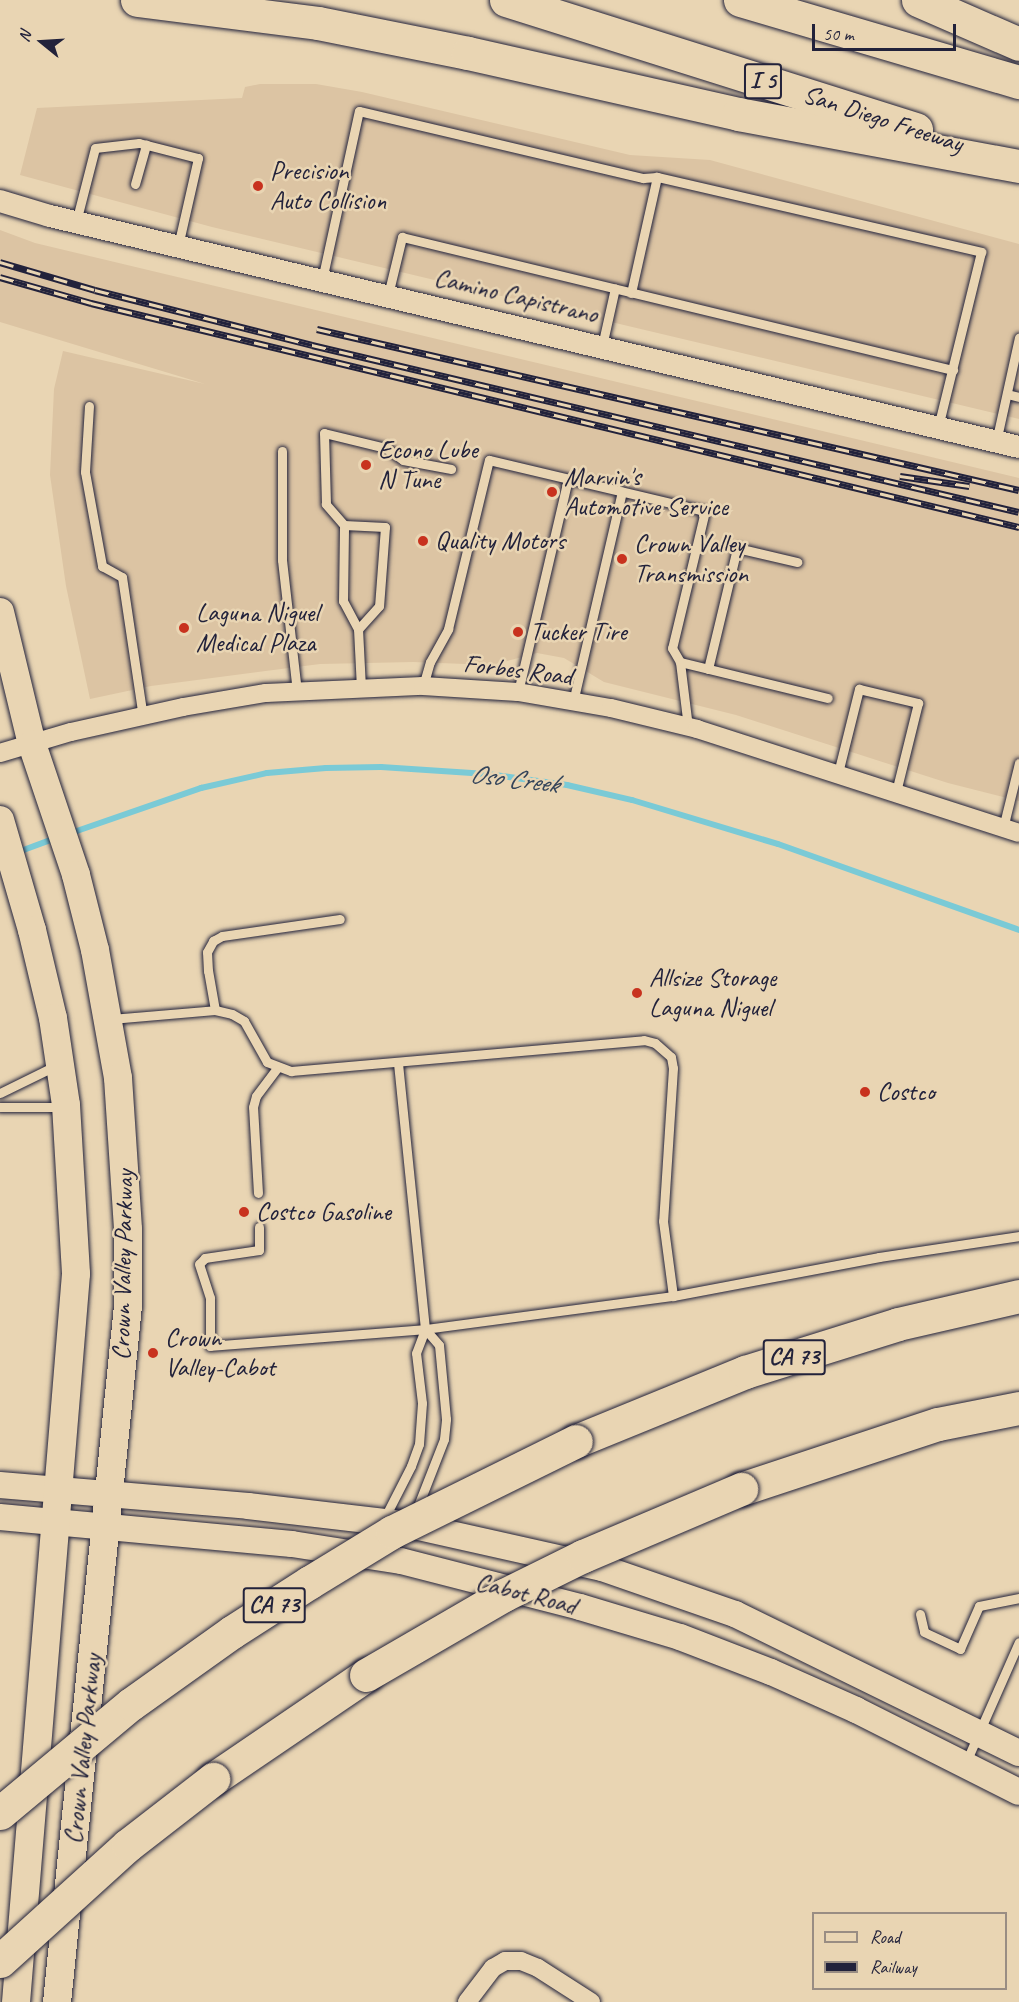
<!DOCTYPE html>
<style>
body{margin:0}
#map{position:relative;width:1019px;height:2002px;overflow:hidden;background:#e9d5b3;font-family:Caveat,sans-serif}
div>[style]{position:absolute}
.built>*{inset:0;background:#dcc4a3}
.stream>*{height:6px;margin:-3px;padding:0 3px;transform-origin:3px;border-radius:3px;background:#7acad6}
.roads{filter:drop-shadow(0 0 2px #22223b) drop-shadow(0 0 2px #22223b)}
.service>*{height:9px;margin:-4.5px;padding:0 4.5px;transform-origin:4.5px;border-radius:4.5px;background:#e9d5b3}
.minor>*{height:18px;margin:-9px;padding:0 9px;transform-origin:9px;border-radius:9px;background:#e9d5b3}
.tertiary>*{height:22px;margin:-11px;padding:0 11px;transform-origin:11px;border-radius:11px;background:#e9d5b3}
.secondary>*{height:26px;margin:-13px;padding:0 13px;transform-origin:13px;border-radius:13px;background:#e9d5b3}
.primary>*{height:28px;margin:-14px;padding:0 14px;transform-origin:14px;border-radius:14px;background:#e9d5b3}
.motorway>*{height:33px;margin:-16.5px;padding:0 16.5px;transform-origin:16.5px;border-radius:16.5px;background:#e9d5b3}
.rail>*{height:7px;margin-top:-3.5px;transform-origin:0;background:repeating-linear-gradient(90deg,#e9d5b3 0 14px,#22223b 0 28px);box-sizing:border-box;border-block:2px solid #22223b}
.bridges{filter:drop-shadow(0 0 2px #22223b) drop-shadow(0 0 2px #22223b)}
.motorway-bridge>*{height:33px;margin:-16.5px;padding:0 16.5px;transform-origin:16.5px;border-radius:16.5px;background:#e9d5b3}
.dots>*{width:16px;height:16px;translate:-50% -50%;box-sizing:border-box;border:3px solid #e9d5b3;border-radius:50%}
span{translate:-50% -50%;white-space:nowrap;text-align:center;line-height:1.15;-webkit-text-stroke:5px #e9d5b3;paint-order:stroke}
.shield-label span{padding:2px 4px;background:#e9d5b3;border:2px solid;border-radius:4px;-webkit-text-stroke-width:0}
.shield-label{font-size:24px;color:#22223b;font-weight:700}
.street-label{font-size:26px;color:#22223b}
.poi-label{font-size:26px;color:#22223b}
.left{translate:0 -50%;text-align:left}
.water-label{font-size:27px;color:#34445a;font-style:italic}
.legend{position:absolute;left:812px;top:1912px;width:195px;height:78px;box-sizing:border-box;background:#e9d5b3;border:2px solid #998d83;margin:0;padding:8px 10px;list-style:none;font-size:18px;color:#22223b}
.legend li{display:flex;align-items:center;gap:12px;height:30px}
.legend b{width:30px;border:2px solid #998d83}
.north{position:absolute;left:12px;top:12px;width:60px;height:60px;-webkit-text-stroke:4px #e9d5b3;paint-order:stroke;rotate:288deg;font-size:16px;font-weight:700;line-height:24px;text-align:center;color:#22223b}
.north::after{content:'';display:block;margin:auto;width:21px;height:27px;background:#22223b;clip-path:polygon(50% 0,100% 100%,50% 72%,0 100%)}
.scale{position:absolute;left:812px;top:24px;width:144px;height:27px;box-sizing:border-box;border:3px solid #22223b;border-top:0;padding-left:8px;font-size:18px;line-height:21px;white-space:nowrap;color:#22223b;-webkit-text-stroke:4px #e9d5b3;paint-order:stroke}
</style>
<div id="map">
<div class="built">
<div style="clip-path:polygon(260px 84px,316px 84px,362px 92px,630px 155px,710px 160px,1019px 244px,1019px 419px,212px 227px,20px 175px,37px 108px,242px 98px,245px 87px)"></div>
<div style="clip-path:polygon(0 230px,35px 243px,1019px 478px,1019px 801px,948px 783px,736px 715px,604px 682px,564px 658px,537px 653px,492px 665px,413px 662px,320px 664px,151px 686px,90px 699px,66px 586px,50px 475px,54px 389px,63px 351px,205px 384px,0 322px)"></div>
</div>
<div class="stream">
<div style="left:71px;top:833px;width:138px;rotate:-19.1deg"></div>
<div style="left:201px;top:788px;width:68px;rotate:-12.8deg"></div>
<div style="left:267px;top:773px;width:59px;rotate:-4.8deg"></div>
<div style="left:326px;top:768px;width:55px;rotate:-1deg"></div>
<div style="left:381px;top:767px;width:106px;rotate:3.8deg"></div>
<div style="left:487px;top:774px;width:81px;rotate:7.8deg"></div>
<div style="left:567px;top:785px;width:67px;rotate:13deg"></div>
<div style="left:632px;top:800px;width:152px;rotate:16.8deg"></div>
<div style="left:778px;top:844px;width:256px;rotate:19.6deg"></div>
<div style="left:18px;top:852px;width:40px;rotate:-20.2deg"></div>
</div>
<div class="roads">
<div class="service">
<div style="left:135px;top:184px;width:41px;rotate:-74.2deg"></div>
<div style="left:76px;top:222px;width:76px;rotate:-75.6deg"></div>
<div style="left:95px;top:148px;width:44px;rotate:-6.5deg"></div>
<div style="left:139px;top:143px;width:61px;rotate:14.3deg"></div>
<div style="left:198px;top:158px;width:90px;rotate:102.8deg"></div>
<div style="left:322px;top:280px;width:173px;rotate:-77.7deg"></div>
<div style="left:359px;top:111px;width:292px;rotate:13.3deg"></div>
<div style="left:643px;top:178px;width:14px;rotate:-4deg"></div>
<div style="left:657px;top:177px;width:333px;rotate:13deg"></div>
<div style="left:981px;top:252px;width:180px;rotate:103.8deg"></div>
<div style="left:631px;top:293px;width:119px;rotate:-77.4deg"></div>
<div style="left:388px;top:295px;width:60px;rotate:-76.4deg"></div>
<div style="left:402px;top:237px;width:567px;rotate:13.57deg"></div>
<div style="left:602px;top:346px;width:59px;rotate:-77.4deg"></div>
<div style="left:1007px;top:394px;width:12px;rotate:14deg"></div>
<div style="left:89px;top:406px;width:66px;rotate:93.5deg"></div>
<div style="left:85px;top:472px;width:96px;rotate:79.7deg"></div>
<div style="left:102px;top:566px;width:23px;rotate:29deg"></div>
<div style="left:122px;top:577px;width:143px;rotate:81.5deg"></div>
<div style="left:996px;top:442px;width:107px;rotate:-77.6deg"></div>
<div style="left:282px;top:451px;width:109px;rotate:90deg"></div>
<div style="left:282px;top:560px;width:132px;rotate:83.5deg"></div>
<div style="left:344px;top:525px;width:41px;rotate:2.8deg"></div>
<div style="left:385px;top:527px;width:79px;rotate:94.3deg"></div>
<div style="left:379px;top:606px;width:31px;rotate:132deg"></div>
<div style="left:680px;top:662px;width:152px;rotate:13.7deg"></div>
<div style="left:708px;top:669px;width:124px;rotate:-76.5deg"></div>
<div style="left:737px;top:548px;width:62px;rotate:13.1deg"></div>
<div style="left:423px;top:686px;width:25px;rotate:-74deg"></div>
<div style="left:430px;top:662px;width:38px;rotate:-61deg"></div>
<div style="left:448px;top:629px;width:174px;rotate:-76.4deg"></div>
<div style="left:489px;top:460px;width:222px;rotate:13.3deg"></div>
<div style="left:705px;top:511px;width:141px;rotate:103.5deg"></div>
<div style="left:672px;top:648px;width:16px;rotate:60deg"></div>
<div style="left:680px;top:662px;width:65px;rotate:83deg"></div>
<div style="left:361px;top:688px;width:59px;rotate:-92.9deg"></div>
<div style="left:358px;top:629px;width:32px;rotate:-118deg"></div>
<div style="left:343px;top:601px;width:76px;rotate:-89.2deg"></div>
<div style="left:344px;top:525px;width:28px;rotate:-131deg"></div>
<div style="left:326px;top:504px;width:71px;rotate:-91.6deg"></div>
<div style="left:324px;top:433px;width:64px;rotate:13.6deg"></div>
<div style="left:386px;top:448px;width:21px;rotate:35deg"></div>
<div style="left:403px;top:460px;width:49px;rotate:10.6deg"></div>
<div style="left:518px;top:692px;width:219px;rotate:-76.8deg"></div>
<div style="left:573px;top:702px;width:216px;rotate:-76.9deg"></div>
<div style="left:838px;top:773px;width:87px;rotate:-76deg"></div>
<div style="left:859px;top:689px;width:61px;rotate:13.3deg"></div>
<div style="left:918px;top:703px;width:92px;rotate:103.9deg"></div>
<div style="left:1003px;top:828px;width:67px;rotate:-76.2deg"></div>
<div style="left:215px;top:1010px;width:40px;rotate:-100deg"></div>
<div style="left:208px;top:971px;width:19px;rotate:-93deg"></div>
<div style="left:207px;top:952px;width:13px;rotate:-61deg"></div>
<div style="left:213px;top:941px;width:10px;rotate:-29deg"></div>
<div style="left:222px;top:936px;width:119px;rotate:-8.2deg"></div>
<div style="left:111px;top:1019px;width:104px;rotate:-4.9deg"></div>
<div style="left:215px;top:1010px;width:17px;rotate:13deg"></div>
<div style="left:232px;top:1014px;width:14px;rotate:30deg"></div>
<div style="left:244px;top:1021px;width:47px;rotate:60.7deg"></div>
<div style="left:267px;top:1062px;width:26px;rotate:21deg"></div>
<div style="left:291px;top:1071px;width:354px;rotate:-5deg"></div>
<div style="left:644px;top:1040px;width:11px;rotate:15deg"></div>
<div style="left:655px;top:1043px;width:21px;rotate:41deg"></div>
<div style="left:671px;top:1057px;width:11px;rotate:80deg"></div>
<div style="left:673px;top:1068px;width:153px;rotate:93.7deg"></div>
<div style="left:663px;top:1221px;width:76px;rotate:82.4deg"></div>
<div style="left:0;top:1093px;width:61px;rotate:-26.1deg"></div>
<div style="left:0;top:1107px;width:64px"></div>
<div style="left:258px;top:1193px;width:86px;rotate:-93.3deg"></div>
<div style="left:253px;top:1107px;width:11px;rotate:-75deg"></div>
<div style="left:256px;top:1096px;width:35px;rotate:-53deg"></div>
<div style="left:259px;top:1227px;width:23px;rotate:90deg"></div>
<div style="left:259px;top:1250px;width:55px;rotate:171.6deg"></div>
<div style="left:205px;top:1258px;width:8px;rotate:135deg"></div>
<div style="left:199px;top:1264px;width:36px;rotate:72deg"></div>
<div style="left:210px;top:1298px;width:48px;rotate:90deg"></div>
<div style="left:210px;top:1346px;width:216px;rotate:-4.5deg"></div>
<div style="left:425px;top:1329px;width:250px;rotate:-7.6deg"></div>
<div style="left:673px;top:1296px;width:210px;rotate:-10.7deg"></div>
<div style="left:879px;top:1257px;width:142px;rotate:-8.5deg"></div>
<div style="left:416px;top:1511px;width:77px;rotate:-68.7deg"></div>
<div style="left:444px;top:1439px;width:20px;rotate:-84deg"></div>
<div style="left:446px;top:1419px;width:74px;rotate:-95.4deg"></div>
<div style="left:439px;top:1345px;width:21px;rotate:-131deg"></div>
<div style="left:384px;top:1519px;width:59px;rotate:-63deg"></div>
<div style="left:411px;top:1466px;width:23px;rotate:-70deg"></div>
<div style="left:419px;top:1444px;width:41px;rotate:-85.8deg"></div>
<div style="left:422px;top:1403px;width:50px;rotate:-96.8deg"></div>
<div style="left:416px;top:1353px;width:26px;rotate:-69deg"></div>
<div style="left:425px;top:1329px;width:268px;rotate:-95.8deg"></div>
<div style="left:920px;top:1614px;width:18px;rotate:77deg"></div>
<div style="left:924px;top:1632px;width:40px;rotate:25deg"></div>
<div style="left:960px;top:1649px;width:47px;rotate:-66.2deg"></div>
<div style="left:979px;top:1606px;width:41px;rotate:-11.3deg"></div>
<div style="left:966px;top:1762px;width:131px;rotate:-66.2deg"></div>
</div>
<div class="minor">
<div style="left:0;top:753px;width:74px;rotate:-16.5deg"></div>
<div style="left:71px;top:732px;width:115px;rotate:-12.6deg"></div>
<div style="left:183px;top:707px;width:84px;rotate:-9.6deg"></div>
<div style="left:266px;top:693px;width:157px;rotate:-2.6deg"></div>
<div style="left:423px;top:686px;width:95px;rotate:3.6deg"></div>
<div style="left:518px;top:692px;width:94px;rotate:9.8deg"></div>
<div style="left:611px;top:708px;width:89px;rotate:13.7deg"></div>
<div style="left:697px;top:729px;width:338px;rotate:17.9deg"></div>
<div style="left:467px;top:2002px;width:43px;rotate:-52.6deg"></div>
<div style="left:493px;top:1968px;width:14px;rotate:-30deg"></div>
<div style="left:505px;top:1961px;width:16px"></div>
<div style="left:521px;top:1961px;width:18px;rotate:22deg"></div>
<div style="left:538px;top:1968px;width:63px;rotate:32.7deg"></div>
</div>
<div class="tertiary">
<div style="left:0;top:201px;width:52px;rotate:16.7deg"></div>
<div style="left:50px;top:216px;width:996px;rotate:13.41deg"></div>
</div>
<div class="secondary">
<div style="left:0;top:1485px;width:249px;rotate:4.8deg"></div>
<div style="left:248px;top:1506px;width:163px;rotate:6.7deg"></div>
<div style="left:410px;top:1525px;width:197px;rotate:12.6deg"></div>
<div style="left:602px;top:1568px;width:141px;rotate:19.1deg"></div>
<div style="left:735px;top:1614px;width:316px;rotate:26.1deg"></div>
<div style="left:0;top:1517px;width:293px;rotate:5.3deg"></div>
<div style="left:292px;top:1544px;width:110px;rotate:8.9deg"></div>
<div style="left:401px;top:1561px;width:185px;rotate:14.4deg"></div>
<div style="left:580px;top:1607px;width:104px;rotate:16.7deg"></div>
<div style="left:680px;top:1637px;width:97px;rotate:21deg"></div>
<div style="left:771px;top:1672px;width:93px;rotate:24.1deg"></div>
<div style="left:856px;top:1710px;width:182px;rotate:26.7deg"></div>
</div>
<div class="primary">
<div style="left:0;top:612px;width:136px;rotate:76.4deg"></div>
<div style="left:32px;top:744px;width:138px;rotate:71.4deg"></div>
<div style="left:76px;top:875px;width:77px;rotate:75.8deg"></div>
<div style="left:95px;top:950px;width:130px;rotate:79.8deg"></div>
<div style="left:118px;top:1078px;width:152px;rotate:86.2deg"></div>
<div style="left:128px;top:1230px;width:76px;rotate:90deg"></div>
<div style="left:128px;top:1306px;width:700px;rotate:95.82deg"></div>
<div style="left:0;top:820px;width:115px;rotate:73.8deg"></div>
<div style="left:32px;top:930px;width:90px;rotate:76.6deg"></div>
<div style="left:53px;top:1018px;width:88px;rotate:81.5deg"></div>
<div style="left:66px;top:1105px;width:169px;rotate:86.6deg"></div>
<div style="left:76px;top:1274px;width:730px;rotate:94.71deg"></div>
</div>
<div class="motorway">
<div style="left:137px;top:0;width:182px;rotate:7.2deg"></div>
<div style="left:318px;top:23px;width:153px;rotate:11.3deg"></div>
<div style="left:468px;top:53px;width:277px;rotate:12.7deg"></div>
<div style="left:738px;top:114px;width:286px;rotate:10.5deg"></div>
<div style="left:506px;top:0;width:430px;rotate:17.5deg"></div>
<div style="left:740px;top:0;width:291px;rotate:16.4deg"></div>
<div style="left:918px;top:0;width:110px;rotate:23.5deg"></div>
<div style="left:576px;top:1441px;width:183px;rotate:-22.2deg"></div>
<div style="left:745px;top:1372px;width:160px;rotate:-17.4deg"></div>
<div style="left:898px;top:1324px;width:124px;rotate:-13deg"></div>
<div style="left:741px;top:1489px;width:207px;rotate:-18.3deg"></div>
<div style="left:938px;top:1424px;width:83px;rotate:-11.2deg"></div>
<div style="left:213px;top:1779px;width:185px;rotate:-34.2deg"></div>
</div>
</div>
<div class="rail">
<div style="left:0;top:262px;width:99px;rotate:16.4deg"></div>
<div style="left:95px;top:290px;width:224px;rotate:14.2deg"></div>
<div style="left:312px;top:345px;width:726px;rotate:13.29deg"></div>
<div style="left:0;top:277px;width:95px;rotate:15.9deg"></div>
<div style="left:91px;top:303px;width:955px;rotate:13.57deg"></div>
<div style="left:317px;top:329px;width:720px;rotate:12.92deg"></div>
<div style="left:900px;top:476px;width:70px;rotate:8.2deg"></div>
</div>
<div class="bridges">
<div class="motorway-bridge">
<div style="left:366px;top:1675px;width:160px;rotate:-30.1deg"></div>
<div style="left:504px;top:1595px;width:88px;rotate:-26.3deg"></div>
<div style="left:583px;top:1556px;width:172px;rotate:-23deg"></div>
<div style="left:0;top:1813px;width:170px;rotate:-39.8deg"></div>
<div style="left:131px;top:1704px;width:124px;rotate:-35.5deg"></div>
<div style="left:232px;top:1632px;width:93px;rotate:-32.7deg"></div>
<div style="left:310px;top:1582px;width:96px;rotate:-31.4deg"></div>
<div style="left:392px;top:1532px;width:205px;rotate:-26.3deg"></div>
<div style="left:0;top:1961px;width:173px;rotate:-42.2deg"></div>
<div style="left:128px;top:1845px;width:108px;rotate:-37.8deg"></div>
</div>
</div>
<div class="dots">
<div style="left:258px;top:186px;background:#c8321e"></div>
<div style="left:366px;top:465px;background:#c8321e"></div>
<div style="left:552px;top:492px;background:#c8321e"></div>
<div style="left:423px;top:541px;background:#c8321e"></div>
<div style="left:622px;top:559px;background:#c8321e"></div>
<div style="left:184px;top:628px;background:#c8321e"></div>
<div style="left:518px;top:632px;background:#c8321e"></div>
<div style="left:637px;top:993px;background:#c8321e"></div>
<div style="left:865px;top:1092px;background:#c8321e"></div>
<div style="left:244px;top:1212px;background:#c8321e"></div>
<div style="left:153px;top:1353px;background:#c8321e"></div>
</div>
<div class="shield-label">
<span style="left:763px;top:81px">I 5</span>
<span style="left:794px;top:1357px">CA 73</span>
<span style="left:274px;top:1605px">CA 73</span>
</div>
<div class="street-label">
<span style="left:883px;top:119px;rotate:18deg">San Diego Freeway</span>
<span style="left:516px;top:296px;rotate:13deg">Camino Capistrano</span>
<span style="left:518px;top:670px;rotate:7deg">Forbes Road</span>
<span style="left:123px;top:1265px;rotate:-89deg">Crown Valley Parkway</span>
<span style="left:526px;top:1594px;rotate:14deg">Cabot Road</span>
<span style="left:83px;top:1749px;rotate:-84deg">Crown Valley Parkway</span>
</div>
<div class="poi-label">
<span class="left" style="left:270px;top:186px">Precision<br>Auto Collision</span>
<span class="left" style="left:378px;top:465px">Econo Lube<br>N Tune</span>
<span class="left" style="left:564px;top:492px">Marvin's<br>Automotive Service</span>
<span class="left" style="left:435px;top:541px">Quality Motors</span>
<span class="left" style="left:634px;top:559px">Crown Valley<br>Transmission</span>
<span class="left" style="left:196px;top:628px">Laguna Niguel<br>Medical Plaza</span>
<span class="left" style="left:530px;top:632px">Tucker Tire</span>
<span class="left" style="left:649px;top:993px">Allsize Storage<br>Laguna Niguel</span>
<span class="left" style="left:877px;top:1092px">Costco</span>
<span class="left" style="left:256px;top:1212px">Costco Gasoline</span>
<span class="left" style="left:165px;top:1353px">Crown<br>Valley-Cabot</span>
</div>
<div class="water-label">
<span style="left:514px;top:779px;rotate:7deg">Oso Creek</span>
</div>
<ul class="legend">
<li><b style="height:8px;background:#e9d5b3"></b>Road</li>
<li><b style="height:8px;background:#22223b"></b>Railway</li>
</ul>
<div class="north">N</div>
<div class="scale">50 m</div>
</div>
